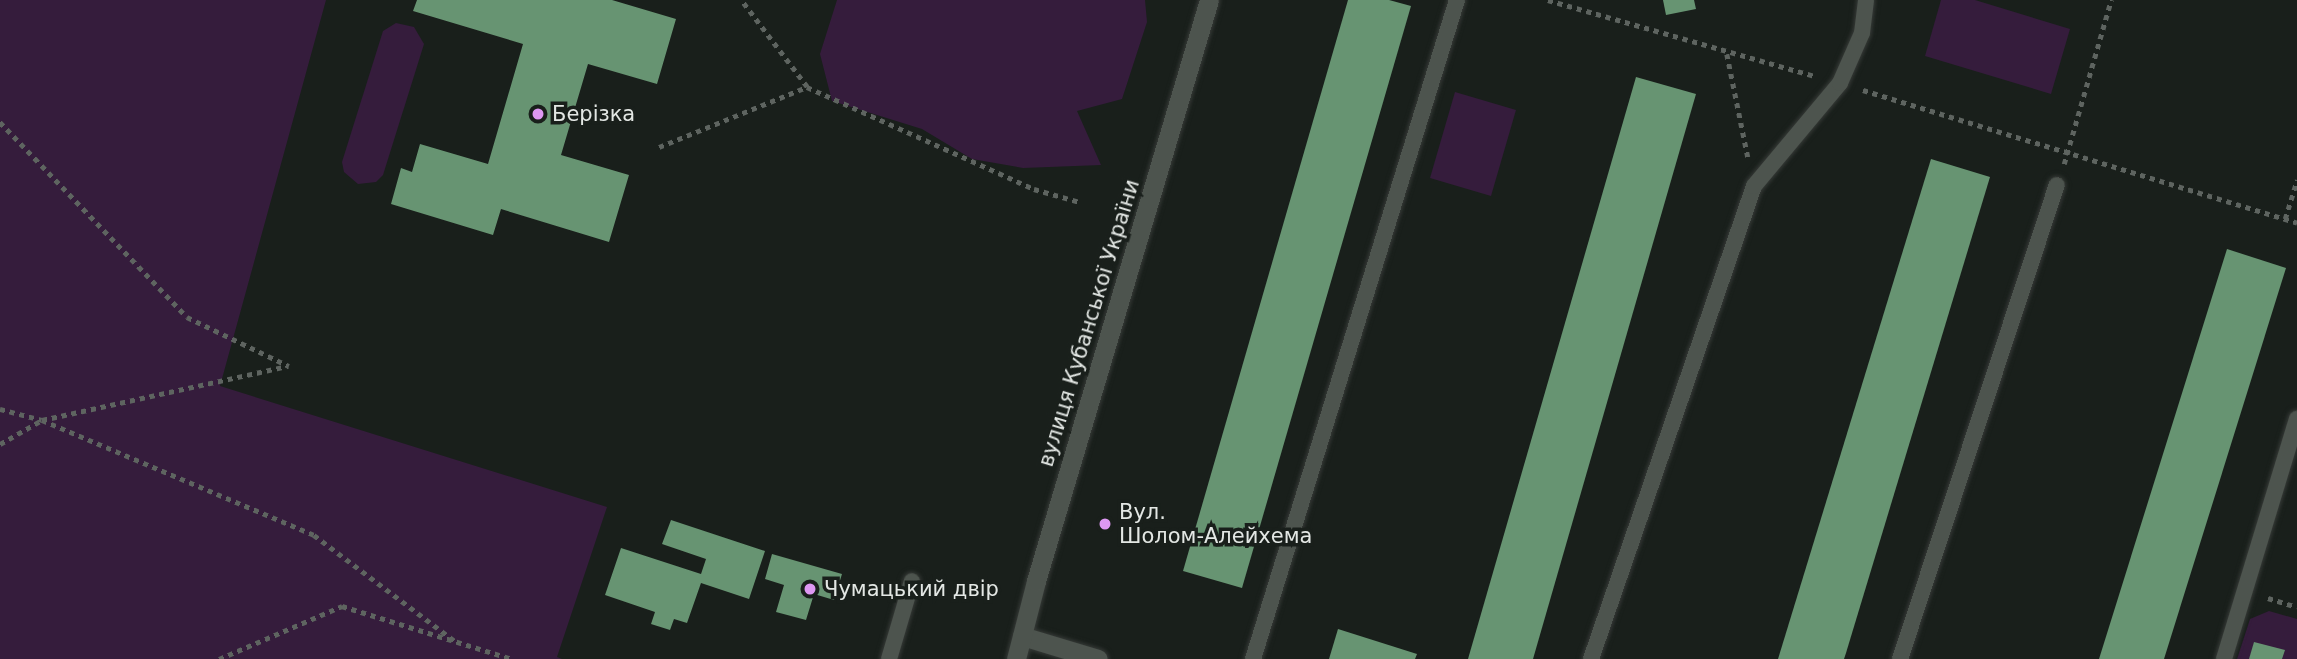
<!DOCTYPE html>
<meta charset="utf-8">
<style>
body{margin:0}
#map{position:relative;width:2297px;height:659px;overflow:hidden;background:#191f1b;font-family:"DejaVu Sans",sans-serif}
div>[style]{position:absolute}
.green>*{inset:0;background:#351c3c}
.building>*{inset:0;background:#679472}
.path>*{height:4.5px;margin-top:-2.25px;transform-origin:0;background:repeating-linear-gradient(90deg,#5e6460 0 5px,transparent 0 10px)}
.roads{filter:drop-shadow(0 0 2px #363a37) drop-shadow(0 0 2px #363a37)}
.service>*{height:16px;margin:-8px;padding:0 8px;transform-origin:8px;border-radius:8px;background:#4d544e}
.tertiary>*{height:19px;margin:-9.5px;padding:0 9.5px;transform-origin:9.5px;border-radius:9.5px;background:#4d544e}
.dots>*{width:19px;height:19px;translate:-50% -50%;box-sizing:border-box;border:4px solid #191f1b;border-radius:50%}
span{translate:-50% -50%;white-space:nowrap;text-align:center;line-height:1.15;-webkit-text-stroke:7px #191f1b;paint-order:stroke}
.poi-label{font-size:21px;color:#e3e7e4}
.left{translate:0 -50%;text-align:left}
.street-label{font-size:21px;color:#e3e7e4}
</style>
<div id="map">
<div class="green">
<div style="clip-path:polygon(0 0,326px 0,220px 386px,607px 507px,557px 657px,562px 659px,0 659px)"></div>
<div style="clip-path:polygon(837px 0,1145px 0,1147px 22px,1122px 99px,1077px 111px,1101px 165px,1023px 168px,972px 159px,922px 129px,832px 101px,820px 54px)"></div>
<div style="clip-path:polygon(1941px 0,1975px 0,2070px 29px,2051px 94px,1925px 56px)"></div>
<div style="clip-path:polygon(396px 23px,414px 27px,424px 44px,383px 175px,376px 182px,358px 184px,344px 172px,342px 162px,383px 31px)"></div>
<div style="clip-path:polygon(1455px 92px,1516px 110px,1491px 196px,1430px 178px)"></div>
<div style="clip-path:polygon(2269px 611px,2297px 619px,2297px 659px,2237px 659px,2250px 619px)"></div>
</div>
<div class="building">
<div style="clip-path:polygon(417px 0,612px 0,676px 19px,657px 84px,588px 64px,561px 155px,629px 175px,609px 242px,501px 209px,493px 235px,391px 204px,401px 168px,412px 172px,420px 144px,488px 164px,523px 44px,413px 11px)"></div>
<div style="clip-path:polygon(1348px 0,1389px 0,1411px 6px,1242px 588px,1183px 571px)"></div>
<div style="clip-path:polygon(1663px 0,1694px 0,1696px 9px,1666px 15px)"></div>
<div style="clip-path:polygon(1636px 77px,1696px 94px,1533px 659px,1468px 659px)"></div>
<div style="clip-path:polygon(1931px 159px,1990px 177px,1846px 653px,1844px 659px,1778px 659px)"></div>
<div style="clip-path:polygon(2227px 249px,2286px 268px,2164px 659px,2099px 659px)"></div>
<div style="clip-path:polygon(671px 520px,765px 551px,749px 599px,701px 583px,687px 623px,674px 619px,670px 630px,651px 624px,655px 612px,605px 595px,621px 548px,701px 574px,706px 559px,662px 544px)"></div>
<div style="clip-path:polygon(772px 554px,842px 574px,834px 600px,814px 594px,806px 620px,776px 612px,784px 585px,765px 579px)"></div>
<div style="clip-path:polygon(1338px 629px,1417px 654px,1415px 659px,1329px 659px)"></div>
<div style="clip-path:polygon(2254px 642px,2285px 650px,2282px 659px,2249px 659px)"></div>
</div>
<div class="path">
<div style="left:1548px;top:0;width:277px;rotate:15.9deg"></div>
<div style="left:1727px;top:54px;width:105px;rotate:78.5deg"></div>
<div style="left:807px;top:87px;width:249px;rotate:24.2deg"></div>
<div style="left:1034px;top:189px;width:48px;rotate:15.8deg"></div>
<div style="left:1863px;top:90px;width:454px;rotate:17deg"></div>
<div style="left:0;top:122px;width:270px;rotate:46.2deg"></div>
<div style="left:187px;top:317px;width:113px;rotate:25.7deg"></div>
<div style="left:659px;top:147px;width:160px;rotate:-22.1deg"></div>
<div style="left:807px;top:87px;width:109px;rotate:-127.2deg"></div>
<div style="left:2064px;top:164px;width:171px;rotate:-74deg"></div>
<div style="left:2285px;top:219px;width:41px;rotate:-72.9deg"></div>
<div style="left:0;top:409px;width:43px;rotate:14.7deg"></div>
<div style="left:42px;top:420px;width:252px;rotate:-12.4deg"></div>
<div style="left:0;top:444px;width:48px;rotate:-29.7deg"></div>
<div style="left:42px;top:420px;width:295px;rotate:22.9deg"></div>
<div style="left:314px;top:535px;width:178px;rotate:37deg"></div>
<div style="left:2268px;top:598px;width:30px;rotate:17deg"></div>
<div style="left:219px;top:659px;width:134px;rotate:-23.3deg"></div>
<div style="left:342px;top:606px;width:178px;rotate:17.3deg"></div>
</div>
<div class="roads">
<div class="service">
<div style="left:889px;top:659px;width:81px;rotate:-73.6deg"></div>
<div style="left:1253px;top:659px;width:690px;rotate:-72.8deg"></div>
<div style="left:1591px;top:659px;width:500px;rotate:-70.99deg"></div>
<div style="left:1754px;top:186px;width:134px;rotate:-50.1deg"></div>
<div style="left:1840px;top:83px;width:55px;rotate:-66.3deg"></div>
<div style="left:1862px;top:33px;width:33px;rotate:-83deg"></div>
<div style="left:1900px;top:659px;width:499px;rotate:-71.7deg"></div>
<div style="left:2224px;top:659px;width:251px;rotate:-73.1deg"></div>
</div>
<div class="tertiary">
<div style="left:1022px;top:636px;width:79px;rotate:16.8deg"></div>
<div style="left:1016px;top:659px;width:81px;rotate:-75.6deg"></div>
<div style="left:1036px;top:581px;width:606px;rotate:-73.42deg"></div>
</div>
</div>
<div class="dots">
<div style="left:538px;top:114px;background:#de98f2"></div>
<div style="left:1105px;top:524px;background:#de98f2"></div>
<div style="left:810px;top:589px;background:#de98f2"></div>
</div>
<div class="poi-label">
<span class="left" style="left:552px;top:114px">Берізка</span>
<span class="left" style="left:1119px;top:524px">Вул.<br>Шолом-Алейхема</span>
<span class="left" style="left:824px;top:589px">Чумацький двір</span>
</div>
<div class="street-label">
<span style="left:1089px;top:323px;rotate:-73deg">вулиця Кубанської України</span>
</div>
</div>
